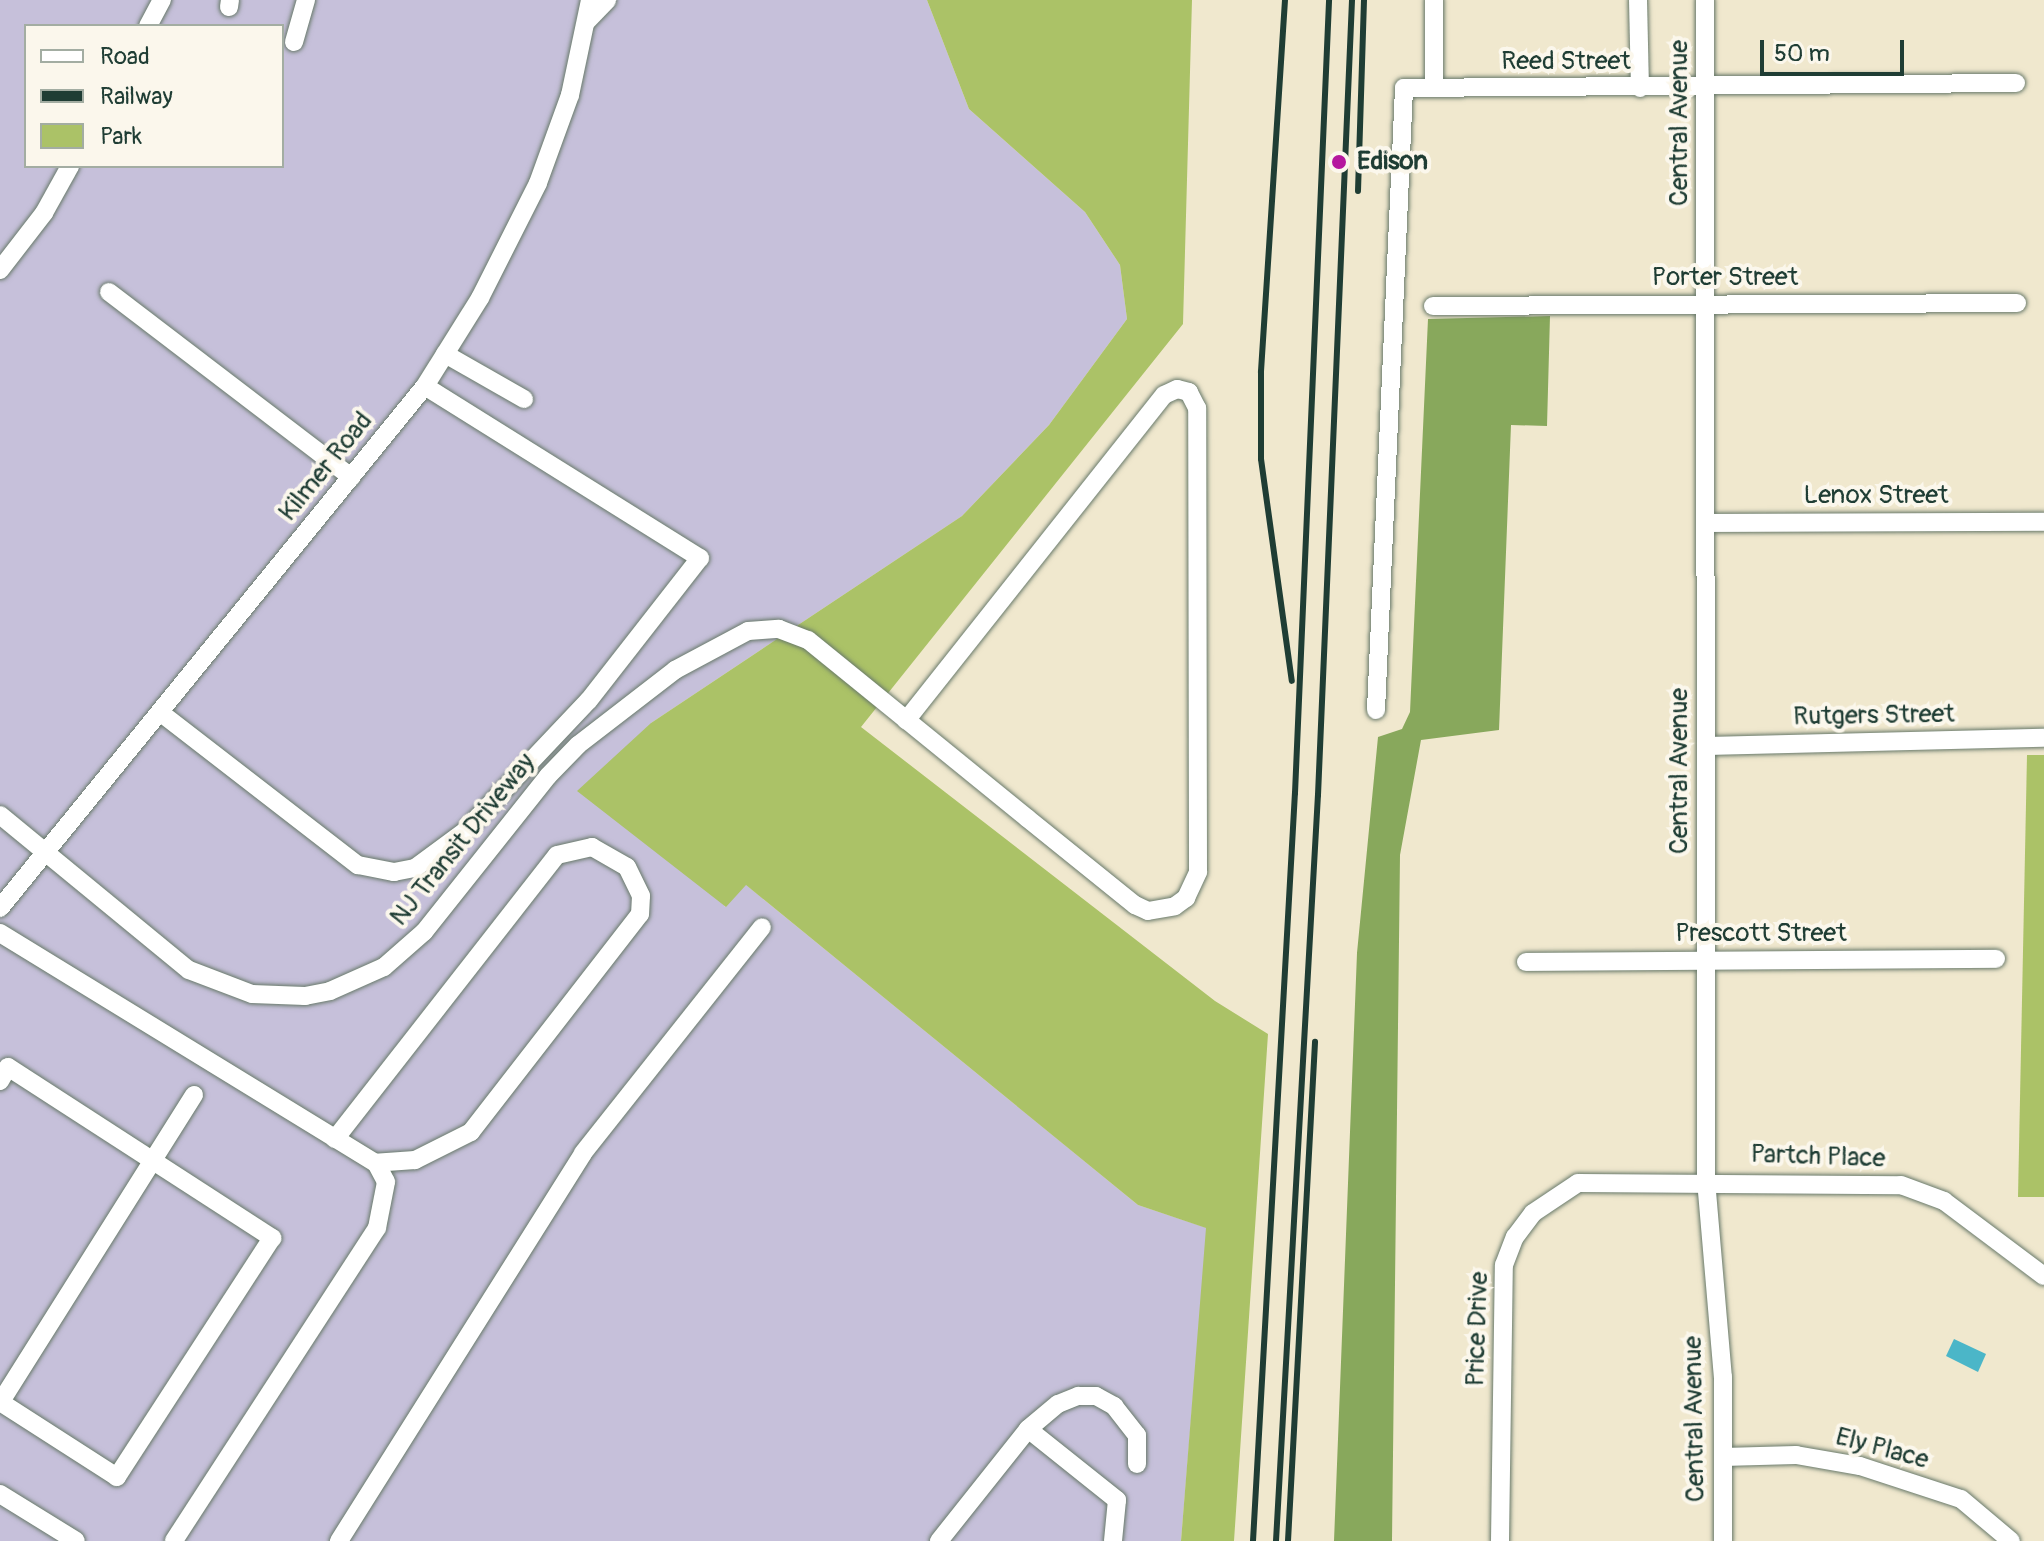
<!DOCTYPE html>
<style>
body{margin:0}
#map{position:relative;width:2044px;height:1541px;overflow:hidden;background:#f0e8ce;font-family:Pangolin,sans-serif}
div>[style]{position:absolute}
.industrial>*{inset:0;background:#c6c0da}
.green>*{inset:0;background:#abc267}
.forest>*{inset:0;background:#88a85c}
.water>*{inset:0;background:#4bb6c8}
.roads{filter:drop-shadow(0 0 2px #68796a) drop-shadow(0 0 2px #68796a)}
.minor>*{height:18px;margin:-9px;padding:0 9px;transform-origin:9px;border-radius:9px;background:#fff}
.rail>*{height:6px;margin:-3px;padding:0 3px;transform-origin:3px;border-radius:3px;background:#1f3d34}
.dots>*{width:22px;height:22px;translate:-50% -50%;box-sizing:border-box;border:4px solid #fbf7ec;border-radius:50%}
span{translate:-50% -50%;white-space:nowrap;text-align:center;line-height:1.15;-webkit-text-stroke:8px #fbf7ec;paint-order:stroke}
.street-label{font-size:26px;color:#1f3d34}
.poi-label{font-size:26px;color:#1f3d34;font-weight:700}
.left{translate:0 -50%;text-align:left}
.legend{position:absolute;left:24px;top:24px;width:260px;height:144px;box-sizing:border-box;background:#fbf7ec;border:2px solid #a3ada2;margin:0;padding:10px 14px;list-style:none;font-size:24px;color:#1f3d34}
.legend li{display:flex;align-items:center;gap:16px;height:40px}
.legend b{width:40px;border:2px solid #a3ada2}
.scale{position:absolute;left:1760px;top:40px;width:144px;height:36px;box-sizing:border-box;border:4px solid #1f3d34;border-top:0;padding-left:10px;font-size:24px;line-height:28px;white-space:nowrap;color:#1f3d34;-webkit-text-stroke:6px #fbf7ec;paint-order:stroke}
</style>
<div id="map">
<div class="industrial">
<div style="clip-path:polygon(evenodd,0 0,927px 0,969px 109px,1085px 212px,1120px 265px,1127px 319px,1049px 425px,962px 516px,651px 723px,725px 907px,745px 884px,1138px 1205px,1207px 1228px,1181px 1541px,0 1541px,0 0,26px 26px,282px 26px,282px 166px,26px 166px,26px 26px)"></div>
</div>
<div class="green">
<div style="clip-path:polygon(927px 0,1192px 0,1183px 324px,861px 727px,1215px 1001px,1268px 1034px,1234px 1541px,1181px 1541px,1206px 1228px,1138px 1205px,746px 885px,726px 907px,577px 791px,651px 723px,962px 516px,1049px 425px,1127px 319px,1120px 265px,1085px 212px,969px 109px)"></div>
<div style="clip-path:polygon(2027px 755px,2044px 755px,2044px 1197px,2018px 1197px)"></div>
</div>
<div class="forest">
<div style="clip-path:polygon(1550px 316px,1547px 426px,1511px 425px,1499px 730px,1421px 740px,1400px 855px,1392px 1541px,1334px 1541px,1357px 953px,1378px 737px,1402px 729px,1410px 712px,1428px 319px)"></div>
</div>
<div class="water">
<div style="clip-path:polygon(1954px 1339px,1986px 1354px,1978px 1372px,1946px 1356px)"></div>
</div>
<div class="roads">
<div class="minor">
<div style="left:1434px;top:0;width:87px;rotate:90deg"></div>
<div style="left:1638px;top:0;width:88px;rotate:88.7deg"></div>
<div style="left:1705px;top:0;width:1180px;rotate:89.95deg"></div>
<div style="left:1706px;top:1180px;width:198px;rotate:85.1deg"></div>
<div style="left:1723px;top:1377px;width:164px;rotate:90deg"></div>
<div style="left:229px;top:7px;width:7px;rotate:-82deg"></div>
<div style="left:587px;top:21px;width:29px;rotate:-46deg"></div>
<div style="left:148px;top:26px;width:30px;rotate:-62deg"></div>
<div style="left:294px;top:42px;width:44px;rotate:-74.1deg"></div>
<div style="left:0;top:270px;width:72px;rotate:-52.3deg"></div>
<div style="left:44px;top:213px;width:54px;rotate:-61deg"></div>
<div style="left:109px;top:292px;width:305px;rotate:37.4deg"></div>
<div style="left:1433px;top:306px;width:584px;rotate:-0.29deg"></div>
<div style="left:445px;top:354px;width:91px;rotate:29.7deg"></div>
<div style="left:1708px;top:523px;width:336px;rotate:-0.2deg"></div>
<div style="left:1376px;top:710px;width:623px;rotate:-87.42deg"></div>
<div style="left:1404px;top:88px;width:612px;rotate:-0.47deg"></div>
<div style="left:161px;top:713px;width:249px;rotate:37.7deg"></div>
<div style="left:358px;top:865px;width:37px;rotate:11deg"></div>
<div style="left:394px;top:872px;width:21px;rotate:-11deg"></div>
<div style="left:415px;top:868px;width:62px;rotate:-36.5deg"></div>
<div style="left:465px;top:831px;width:180px;rotate:-46.6deg"></div>
<div style="left:589px;top:700px;width:180px;rotate:-52deg"></div>
<div style="left:700px;top:558px;width:324px;rotate:-148deg"></div>
<div style="left:1706px;top:746px;width:338px;rotate:-1.4deg"></div>
<div style="left:0;top:815px;width:244px;rotate:39.4deg"></div>
<div style="left:189px;top:970px;width:67px;rotate:20.9deg"></div>
<div style="left:252px;top:994px;width:53px;rotate:2.2deg"></div>
<div style="left:305px;top:996px;width:25px;rotate:-11deg"></div>
<div style="left:330px;top:991px;width:59px;rotate:-24deg"></div>
<div style="left:384px;top:967px;width:53px;rotate:-41.2deg"></div>
<div style="left:424px;top:932px;width:199px;rotate:-51.5deg"></div>
<div style="left:548px;top:776px;width:43px;rotate:-45.9deg"></div>
<div style="left:578px;top:745px;width:123px;rotate:-37.7deg"></div>
<div style="left:675px;top:670px;width:83px;rotate:-28.1deg"></div>
<div style="left:748px;top:631px;width:31px;rotate:-4deg"></div>
<div style="left:779px;top:629px;width:31px;rotate:21deg"></div>
<div style="left:808px;top:640px;width:282px;rotate:39.1deg"></div>
<div style="left:1027px;top:818px;width:139px;rotate:38.9deg"></div>
<div style="left:1135px;top:905px;width:14px;rotate:25deg"></div>
<div style="left:1148px;top:911px;width:27px;rotate:-10deg"></div>
<div style="left:1175px;top:906px;width:14px;rotate:-36deg"></div>
<div style="left:1186px;top:898px;width:29px;rotate:-65deg"></div>
<div style="left:1198px;top:872px;width:464px;rotate:-90.1deg"></div>
<div style="left:1197px;top:408px;width:18px;rotate:-117deg"></div>
<div style="left:1189px;top:392px;width:12px;rotate:-166deg"></div>
<div style="left:1177px;top:389px;width:14px;rotate:155deg"></div>
<div style="left:1164px;top:395px;width:415px;rotate:128.4deg"></div>
<div style="left:0;top:908px;width:673px;rotate:-50.85deg"></div>
<div style="left:425px;top:386px;width:104px;rotate:-58deg"></div>
<div style="left:480px;top:298px;width:129px;rotate:-63.2deg"></div>
<div style="left:538px;top:183px;width:94px;rotate:-70deg"></div>
<div style="left:570px;top:95px;width:97px;rotate:-78.1deg"></div>
<div style="left:0;top:933px;width:441px;rotate:31.5deg"></div>
<div style="left:376px;top:1163px;width:21px;rotate:62deg"></div>
<div style="left:386px;top:1182px;width:47px;rotate:101.1deg"></div>
<div style="left:377px;top:1228px;width:373px;rotate:123deg"></div>
<div style="left:1526px;top:962px;width:470px;rotate:-0.4deg"></div>
<div style="left:0;top:1081px;width:16px;rotate:-60deg"></div>
<div style="left:8px;top:1067px;width:315px;rotate:32.9deg"></div>
<div style="left:272px;top:1238px;width:285px;rotate:123deg"></div>
<div style="left:117px;top:1477px;width:139px;rotate:-147.3deg"></div>
<div style="left:335px;top:1139px;width:360px;rotate:-52deg"></div>
<div style="left:557px;top:855px;width:36px;rotate:-13deg"></div>
<div style="left:592px;top:847px;width:40px;rotate:29.7deg"></div>
<div style="left:627px;top:867px;width:32px;rotate:64deg"></div>
<div style="left:641px;top:896px;width:18px;rotate:93deg"></div>
<div style="left:640px;top:914px;width:276px;rotate:127.8deg"></div>
<div style="left:471px;top:1132px;width:63px;rotate:153.4deg"></div>
<div style="left:415px;top:1160px;width:39px;rotate:176deg"></div>
<div style="left:0;top:1403px;width:364px;rotate:-57.8deg"></div>
<div style="left:1028px;top:1429px;width:39px;rotate:-40deg"></div>
<div style="left:1058px;top:1404px;width:22px;rotate:-22deg"></div>
<div style="left:1078px;top:1396px;width:18px"></div>
<div style="left:1096px;top:1396px;width:21px;rotate:29deg"></div>
<div style="left:1114px;top:1406px;width:37px;rotate:52deg"></div>
<div style="left:1137px;top:1435px;width:29px;rotate:90deg"></div>
<div style="left:1723px;top:1457px;width:73px;rotate:-1.6deg"></div>
<div style="left:1796px;top:1455px;width:65px;rotate:9.8deg"></div>
<div style="left:1860px;top:1466px;width:106px;rotate:18.1deg"></div>
<div style="left:1961px;top:1499px;width:65px;rotate:40deg"></div>
<div style="left:0;top:1494px;width:89px;rotate:31.7deg"></div>
<div style="left:339px;top:1541px;width:458px;rotate:-57.8deg"></div>
<div style="left:583px;top:1153px;width:288px;rotate:-51.6deg"></div>
<div style="left:939px;top:1541px;width:143px;rotate:-51.5deg"></div>
<div style="left:1028px;top:1429px;width:114px;rotate:38.6deg"></div>
<div style="left:1117px;top:1500px;width:41px;rotate:95.6deg"></div>
<div style="left:1500px;top:1541px;width:276px;rotate:-89.2deg"></div>
<div style="left:1504px;top:1265px;width:30px;rotate:-69deg"></div>
<div style="left:1515px;top:1237px;width:30px;rotate:-53deg"></div>
<div style="left:1533px;top:1213px;width:54px;rotate:-33.7deg"></div>
<div style="left:1578px;top:1183px;width:323px;rotate:0.4deg"></div>
<div style="left:1901px;top:1185px;width:46px;rotate:20.4deg"></div>
<div style="left:1944px;top:1201px;width:125px;rotate:36.9deg"></div>
</div>
</div>
<div class="rail">
<div style="left:1285px;top:0;width:373px;rotate:93.7deg"></div>
<div style="left:1261px;top:372px;width:87px;rotate:90deg"></div>
<div style="left:1261px;top:459px;width:224px;rotate:82.1deg"></div>
<div style="left:1358px;top:191px;width:191px;rotate:-88.2deg"></div>
<div style="left:1253px;top:1541px;width:749px;rotate:-86.79deg"></div>
<div style="left:1295px;top:793px;width:794px;rotate:-87.54deg"></div>
<div style="left:1276px;top:1541px;width:747px;rotate:-86.78deg"></div>
<div style="left:1318px;top:795px;width:796px;rotate:-87.55deg"></div>
<div style="left:1288px;top:1541px;width:500px;rotate:-86.9deg"></div>
</div>
<div class="dots">
<div style="left:1339px;top:162px;background:#b5179e"></div>
</div>
<div class="street-label">
<span style="left:1566px;top:62px">Reed Street</span>
<span style="left:1680px;top:123px;rotate:-90deg">Central Avenue</span>
<span style="left:1725px;top:278px">Porter Street</span>
<span style="left:326px;top:467px;rotate:-51deg">Kilmer Road</span>
<span style="left:1876px;top:496px">Lenox Street</span>
<span style="left:1874px;top:716px;rotate:-1deg">Rutgers Street</span>
<span style="left:1680px;top:771px;rotate:-90deg">Central Avenue</span>
<span style="left:463px;top:840px;rotate:-51deg">NJ Transit Driveway</span>
<span style="left:1761px;top:934px">Prescott Street</span>
<span style="left:1818px;top:1157px;rotate:2deg">Partch Place</span>
<span style="left:1478px;top:1329px;rotate:-88deg">Price Drive</span>
<span style="left:1695px;top:1419px;rotate:-91deg">Central Avenue</span>
<span style="left:1882px;top:1449px;rotate:15deg">Ely Place</span>
</div>
<div class="poi-label">
<span class="left" style="left:1357px;top:162px">Edison</span>
</div>
<ul class="legend">
<li><b style="height:10px;background:#fff"></b>Road</li>
<li><b style="height:10px;background:#1f3d34"></b>Railway</li>
<li><b style="height:22px;background:#abc267"></b>Park</li>
</ul>
<div class="scale">50 m</div>
</div>
